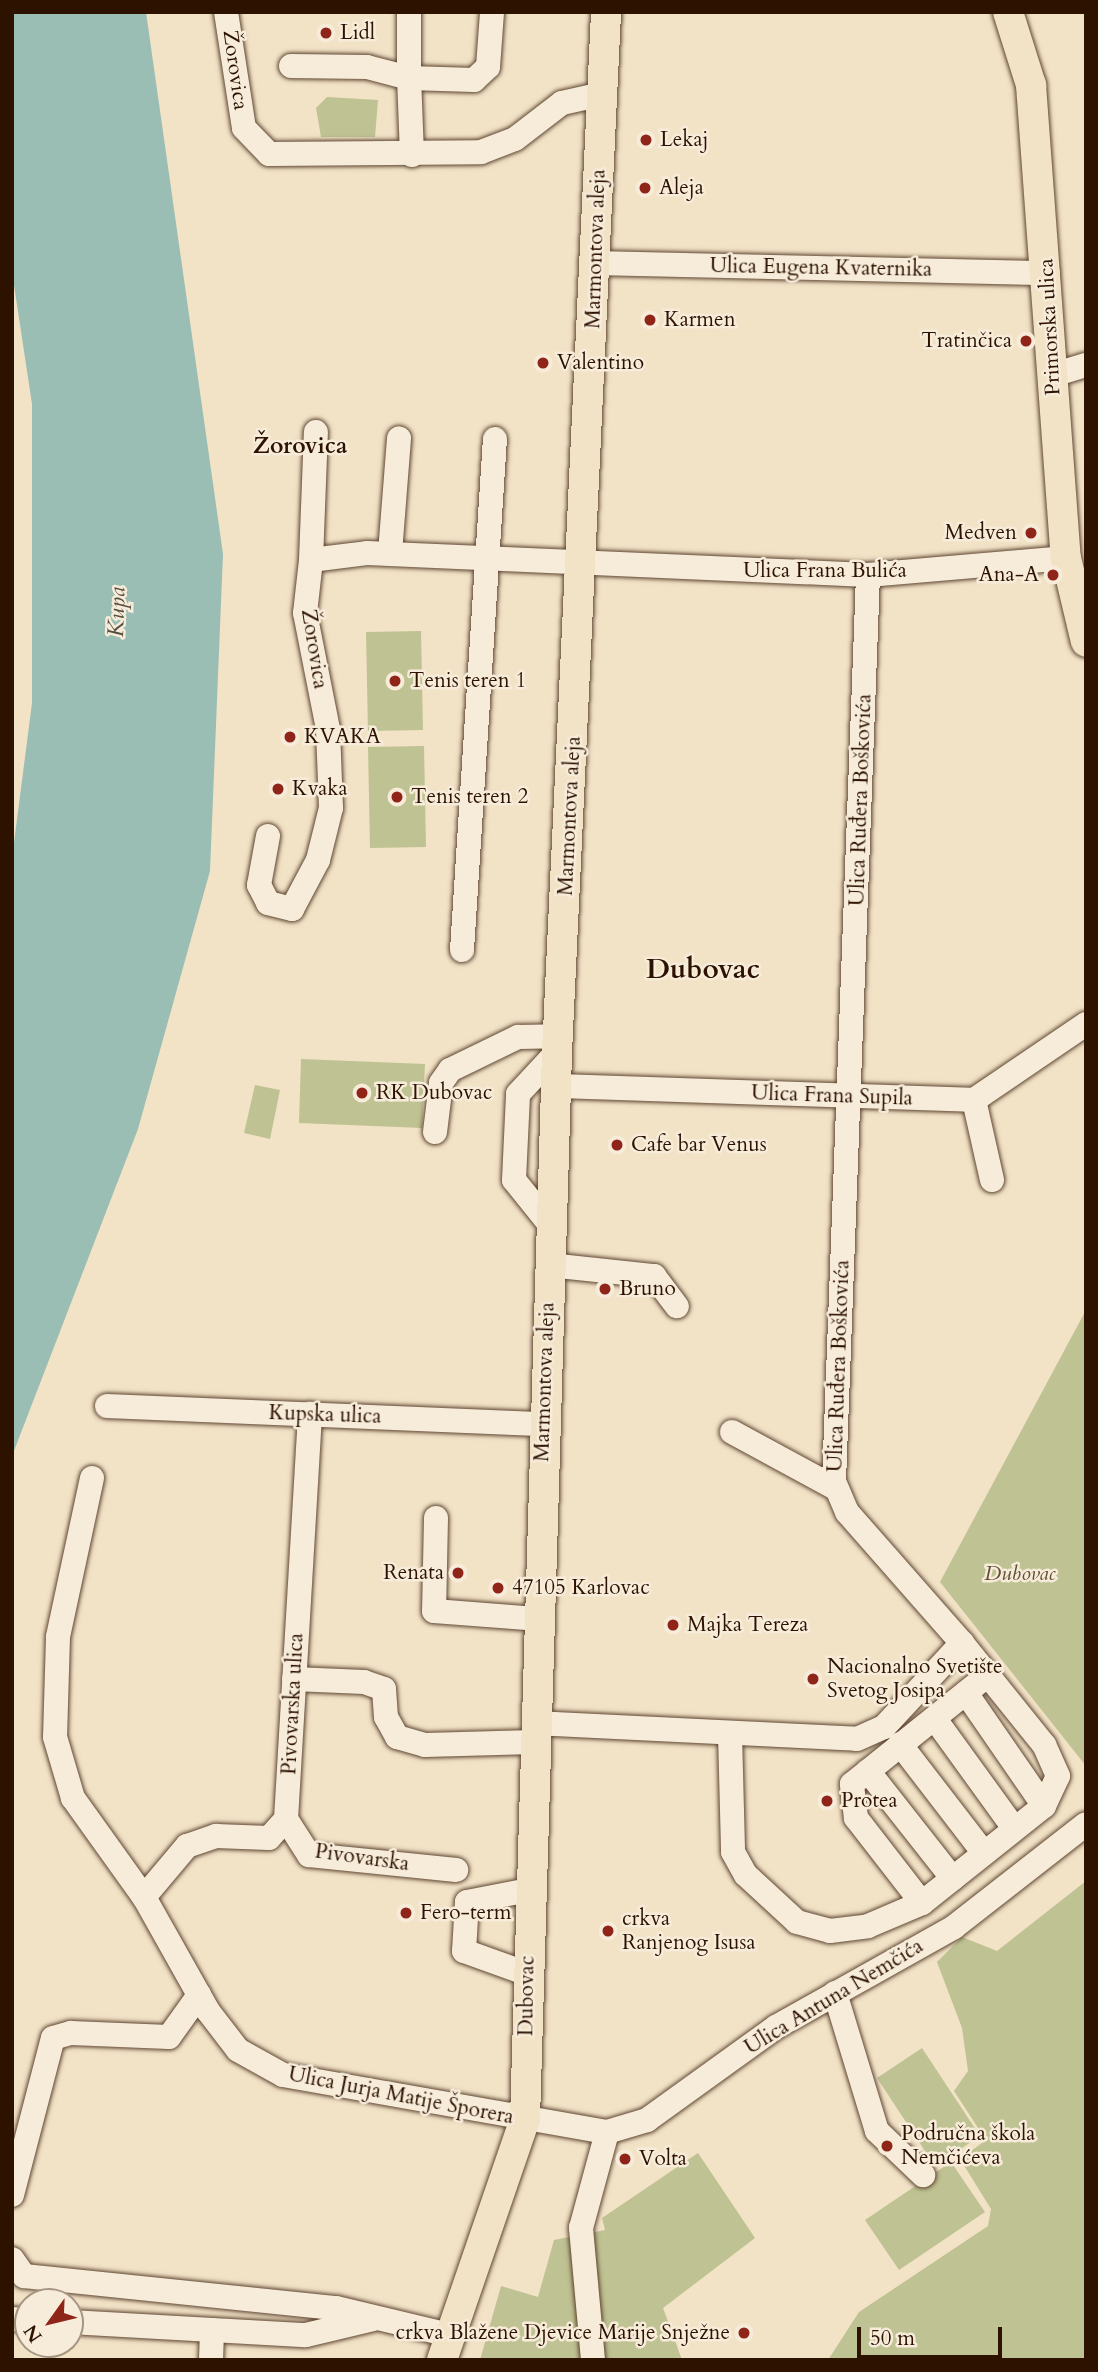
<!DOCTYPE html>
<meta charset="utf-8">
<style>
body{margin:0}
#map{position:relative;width:1098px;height:2372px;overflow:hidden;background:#f2e2c6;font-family:Cardo,serif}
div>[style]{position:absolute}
.green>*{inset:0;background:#bfc292}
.water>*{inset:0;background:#9bbeb4}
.roads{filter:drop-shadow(0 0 2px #5e4632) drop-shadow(0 0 2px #5e4632)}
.minor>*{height:24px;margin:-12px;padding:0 12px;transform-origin:12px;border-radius:12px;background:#f7ecda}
.major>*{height:30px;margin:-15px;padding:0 15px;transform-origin:15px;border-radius:15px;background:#f2e2c6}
.dots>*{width:19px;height:19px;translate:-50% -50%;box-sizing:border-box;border:4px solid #f7ecda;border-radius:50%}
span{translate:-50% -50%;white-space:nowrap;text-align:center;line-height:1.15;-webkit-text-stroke:5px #f7ecda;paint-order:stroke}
.poi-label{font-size:21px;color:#2d1200}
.left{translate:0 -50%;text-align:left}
.right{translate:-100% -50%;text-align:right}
.street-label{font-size:21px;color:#2d1200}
.park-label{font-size:21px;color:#605033;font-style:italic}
.neighbourhood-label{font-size:23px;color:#2d1200;font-weight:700}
.water-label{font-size:23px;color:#544e3f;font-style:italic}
.district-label{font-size:28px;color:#2d1200;font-weight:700}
.frame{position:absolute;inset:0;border:14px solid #2d1200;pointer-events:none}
.north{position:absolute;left:14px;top:2288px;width:70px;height:70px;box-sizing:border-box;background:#f7ecda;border:2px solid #a69583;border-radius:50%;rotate:236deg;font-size:19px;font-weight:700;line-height:28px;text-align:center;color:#2d1200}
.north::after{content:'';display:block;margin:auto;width:24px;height:32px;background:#8f2418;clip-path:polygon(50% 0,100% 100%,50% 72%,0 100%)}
.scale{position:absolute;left:857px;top:2327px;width:145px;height:32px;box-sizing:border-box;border:4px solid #2d1200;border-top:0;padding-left:9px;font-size:21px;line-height:24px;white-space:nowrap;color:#2d1200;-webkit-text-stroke:5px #f7ecda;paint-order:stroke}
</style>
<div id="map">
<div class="green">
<div style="clip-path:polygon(327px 97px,378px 100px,375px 137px,321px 137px,316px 108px)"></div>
<div style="clip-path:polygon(421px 631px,423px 730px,368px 731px,366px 632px)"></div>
<div style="clip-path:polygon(424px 746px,426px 847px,370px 848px,368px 747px)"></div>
<div style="clip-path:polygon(301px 1059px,425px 1064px,422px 1128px,299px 1123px)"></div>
<div style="clip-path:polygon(255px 1085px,280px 1090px,270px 1139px,244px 1133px)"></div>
<div style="clip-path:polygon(1086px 1310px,1086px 1766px,940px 1582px)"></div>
<div style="clip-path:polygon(1086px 1881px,1086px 2360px,828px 2360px,859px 2312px,988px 2226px,991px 2209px,960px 2159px,986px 2140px,954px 2091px,968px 2071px,962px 2028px,937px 1962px,962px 1937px,997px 1951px)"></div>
<div style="clip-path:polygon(922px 2048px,980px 2136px,935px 2166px,877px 2078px)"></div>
<div style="clip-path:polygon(698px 2153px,755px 2238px,663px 2308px,682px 2360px,480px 2360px,501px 2286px,538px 2297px,554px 2240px,605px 2230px,602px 2218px)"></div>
<div style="clip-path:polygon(951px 2162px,985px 2212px,899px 2270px,865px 2220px)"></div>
</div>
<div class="water">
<div style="clip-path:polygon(12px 12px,146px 12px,223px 554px,210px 871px,138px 1129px,12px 1456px,12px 858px,32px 703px,32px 404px,12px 272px)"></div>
</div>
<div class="roads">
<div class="minor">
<div style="left:226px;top:12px;width:117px;rotate:81.2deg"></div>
<div style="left:244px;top:128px;width:36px;rotate:46deg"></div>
<div style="left:269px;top:154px;width:212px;rotate:-0.5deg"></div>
<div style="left:481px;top:152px;width:36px;rotate:-21deg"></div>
<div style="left:515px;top:139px;width:59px;rotate:-37.5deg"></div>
<div style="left:562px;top:103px;width:41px;rotate:-12.7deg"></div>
<div style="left:291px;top:66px;width:76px;rotate:0.8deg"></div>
<div style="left:367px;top:67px;width:43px;rotate:14.7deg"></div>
<div style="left:409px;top:78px;width:66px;rotate:-90deg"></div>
<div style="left:412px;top:155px;width:77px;rotate:-92.2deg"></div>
<div style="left:409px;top:78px;width:65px;rotate:1.8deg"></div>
<div style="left:474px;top:80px;width:19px;rotate:-43deg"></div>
<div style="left:488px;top:67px;width:55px;rotate:-85.8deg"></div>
<div style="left:595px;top:263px;width:453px;rotate:1.3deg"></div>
<div style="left:1053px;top:375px;width:34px;rotate:-17deg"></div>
<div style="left:390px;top:553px;width:115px;rotate:-85.5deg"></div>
<div style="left:311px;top:560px;width:128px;rotate:-87.8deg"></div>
<div style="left:268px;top:836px;width:50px;rotate:100.4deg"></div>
<div style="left:259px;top:885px;width:20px;rotate:63deg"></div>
<div style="left:268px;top:903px;width:25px;rotate:14deg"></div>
<div style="left:292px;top:909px;width:55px;rotate:-62deg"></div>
<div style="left:318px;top:860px;width:54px;rotate:-76deg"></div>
<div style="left:331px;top:808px;width:79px;rotate:-92.2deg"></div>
<div style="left:328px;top:729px;width:118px;rotate:-101.2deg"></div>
<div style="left:305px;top:613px;width:53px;rotate:-83.5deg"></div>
<div style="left:311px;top:560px;width:56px;rotate:-7.1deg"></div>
<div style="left:367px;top:553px;width:501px;rotate:2.51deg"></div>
<div style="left:868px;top:575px;width:199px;rotate:-4.9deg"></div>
<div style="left:462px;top:950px;width:512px;rotate:-86.31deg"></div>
<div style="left:556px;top:1086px;width:418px;rotate:1.9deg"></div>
<div style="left:974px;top:1100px;width:135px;rotate:-34.2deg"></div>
<div style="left:974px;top:1100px;width:82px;rotate:77.3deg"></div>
<div style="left:435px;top:1132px;width:49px;rotate:-83deg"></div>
<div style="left:441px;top:1083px;width:16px;rotate:-55deg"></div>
<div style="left:450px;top:1070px;width:76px;rotate:-25.9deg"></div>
<div style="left:518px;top:1037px;width:39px;rotate:-1deg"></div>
<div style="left:551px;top:1226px;width:59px;rotate:-128.8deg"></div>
<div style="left:514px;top:1180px;width:86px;rotate:-87.3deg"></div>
<div style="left:518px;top:1094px;width:57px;rotate:-47.1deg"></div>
<div style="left:549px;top:1265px;width:106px;rotate:6deg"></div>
<div style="left:654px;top:1276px;width:38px;rotate:53deg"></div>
<div style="left:107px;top:1406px;width:437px;rotate:2.4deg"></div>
<div style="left:732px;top:1432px;width:117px;rotate:28.5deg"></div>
<div style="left:92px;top:1478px;width:163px;rotate:102.1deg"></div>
<div style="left:58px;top:1637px;width:100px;rotate:91.7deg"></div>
<div style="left:55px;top:1737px;width:64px;rotate:73.6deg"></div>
<div style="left:73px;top:1798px;width:122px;rotate:54.4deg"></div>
<div style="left:144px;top:1897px;width:131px;rotate:60.7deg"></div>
<div style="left:208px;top:2011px;width:49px;rotate:52.4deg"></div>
<div style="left:238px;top:2050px;width:51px;rotate:29.1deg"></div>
<div style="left:283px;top:2075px;width:329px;rotate:10deg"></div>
<div style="left:607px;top:2132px;width:42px;rotate:-16.7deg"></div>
<div style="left:647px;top:2120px;width:159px;rotate:-35.8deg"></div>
<div style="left:776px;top:2027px;width:204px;rotate:-29.3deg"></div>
<div style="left:954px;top:1927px;width:167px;rotate:-38deg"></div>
<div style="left:436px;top:1518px;width:93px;rotate:91.2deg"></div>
<div style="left:434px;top:1611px;width:103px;rotate:4.4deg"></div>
<div style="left:294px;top:1679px;width:70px;rotate:2.5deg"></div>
<div style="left:364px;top:1682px;width:21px;rotate:19deg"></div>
<div style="left:384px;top:1689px;width:28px;rotate:86deg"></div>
<div style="left:386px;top:1717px;width:23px;rotate:61deg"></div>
<div style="left:397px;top:1737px;width:29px;rotate:16deg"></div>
<div style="left:425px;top:1745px;width:109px;rotate:-1.6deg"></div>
<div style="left:966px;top:1693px;width:137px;rotate:55.4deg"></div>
<div style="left:935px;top:1719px;width:135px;rotate:54.1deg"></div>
<div style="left:534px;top:1723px;width:323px;rotate:2.8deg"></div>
<div style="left:857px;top:1739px;width:30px;rotate:-24deg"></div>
<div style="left:884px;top:1727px;width:115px;rotate:-47.1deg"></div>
<div style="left:962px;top:1643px;width:174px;rotate:-131.3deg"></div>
<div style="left:847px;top:1512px;width:34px;rotate:-113deg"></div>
<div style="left:834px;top:1481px;width:907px;rotate:-87.85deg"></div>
<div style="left:730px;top:1734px;width:118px;rotate:88.5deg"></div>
<div style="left:733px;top:1852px;width:26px;rotate:61deg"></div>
<div style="left:746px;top:1875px;width:69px;rotate:42.7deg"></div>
<div style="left:797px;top:1922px;width:34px;rotate:15deg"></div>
<div style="left:830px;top:1931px;width:38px;rotate:-7deg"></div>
<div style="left:868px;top:1926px;width:59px;rotate:-23.1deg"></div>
<div style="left:922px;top:1903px;width:156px;rotate:-38.5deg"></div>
<div style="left:1044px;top:1806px;width:33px;rotate:-65deg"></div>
<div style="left:1058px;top:1776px;width:34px;rotate:-114deg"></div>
<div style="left:1044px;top:1745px;width:131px;rotate:-128.8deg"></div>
<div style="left:900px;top:1744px;width:138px;rotate:52.4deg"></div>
<div style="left:868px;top:1771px;width:137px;rotate:51.8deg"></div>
<div style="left:286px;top:1819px;width:43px;rotate:57.4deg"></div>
<div style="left:309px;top:1855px;width:148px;rotate:5.8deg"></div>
<div style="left:144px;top:1897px;width:67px;rotate:-49.9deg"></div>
<div style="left:187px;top:1846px;width:31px;rotate:-19deg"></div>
<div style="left:216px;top:1836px;width:53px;rotate:2.2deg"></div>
<div style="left:269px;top:1838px;width:25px;rotate:-48deg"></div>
<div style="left:286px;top:1819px;width:406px;rotate:-86.6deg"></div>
<div style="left:922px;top:1903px;width:108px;rotate:-127.8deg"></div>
<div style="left:856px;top:1818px;width:34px;rotate:-97deg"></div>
<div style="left:852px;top:1784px;width:174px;rotate:-38.7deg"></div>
<div style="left:528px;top:1974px;width:68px;rotate:-160.2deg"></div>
<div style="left:464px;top:1951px;width:49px;rotate:-86.5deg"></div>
<div style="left:467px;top:1902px;width:63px;rotate:-11deg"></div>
<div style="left:835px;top:1993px;width:144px;rotate:73.1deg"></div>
<div style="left:877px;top:2131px;width:64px;rotate:43.7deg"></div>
<div style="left:12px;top:2195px;width:162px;rotate:-75.4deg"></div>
<div style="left:53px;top:2038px;width:19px;rotate:-16deg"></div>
<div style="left:71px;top:2033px;width:98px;rotate:2.3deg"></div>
<div style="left:169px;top:2037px;width:52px;rotate:-54.5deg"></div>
<div style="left:12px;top:2259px;width:21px;rotate:55deg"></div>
<div style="left:24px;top:2276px;width:314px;rotate:5.9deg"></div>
<div style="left:336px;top:2308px;width:116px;rotate:13.4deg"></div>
<div style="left:12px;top:2319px;width:16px;rotate:4deg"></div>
<div style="left:70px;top:2322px;width:236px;rotate:3.2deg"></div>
<div style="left:306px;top:2335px;width:69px;rotate:-13.4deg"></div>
<div style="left:211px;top:2360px;width:30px;rotate:-88deg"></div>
<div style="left:593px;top:2360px;width:133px;rotate:-95.2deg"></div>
<div style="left:581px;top:2228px;width:99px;rotate:-74.8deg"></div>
</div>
<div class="major">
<div style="left:1008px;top:12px;width:77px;rotate:72.5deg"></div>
<div style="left:1031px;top:85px;width:474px;rotate:85.8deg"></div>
<div style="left:1066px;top:558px;width:86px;rotate:76.6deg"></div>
<div style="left:442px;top:2360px;width:255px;rotate:-71deg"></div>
<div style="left:525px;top:2119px;width:1067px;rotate:-88.28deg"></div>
<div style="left:557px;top:1052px;width:1041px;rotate:-87.3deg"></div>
</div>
</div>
<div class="dots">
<div style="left:326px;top:33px;background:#8f2418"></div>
<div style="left:646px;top:140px;background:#8f2418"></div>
<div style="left:645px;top:188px;background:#8f2418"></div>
<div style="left:650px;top:320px;background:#8f2418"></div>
<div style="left:1026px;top:341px;background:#8f2418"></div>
<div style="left:543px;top:363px;background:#8f2418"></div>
<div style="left:1031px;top:533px;background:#8f2418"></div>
<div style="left:1053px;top:575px;background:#8f2418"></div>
<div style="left:395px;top:681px;background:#8f2418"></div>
<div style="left:290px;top:737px;background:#8f2418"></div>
<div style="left:278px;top:789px;background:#8f2418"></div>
<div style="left:397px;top:797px;background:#8f2418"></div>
<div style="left:362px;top:1093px;background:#8f2418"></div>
<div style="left:617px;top:1145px;background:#8f2418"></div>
<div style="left:605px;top:1289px;background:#8f2418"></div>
<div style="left:458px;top:1573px;background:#8f2418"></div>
<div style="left:498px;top:1588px;background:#8f2418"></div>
<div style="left:673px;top:1625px;background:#8f2418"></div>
<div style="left:813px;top:1679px;background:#8f2418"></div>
<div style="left:827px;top:1801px;background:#8f2418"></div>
<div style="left:406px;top:1913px;background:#8f2418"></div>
<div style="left:608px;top:1931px;background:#8f2418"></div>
<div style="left:887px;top:2146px;background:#8f2418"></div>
<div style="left:625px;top:2159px;background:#8f2418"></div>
<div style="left:744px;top:2333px;background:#8f2418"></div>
</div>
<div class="poi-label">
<span class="left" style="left:340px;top:33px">Lidl</span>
<span class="left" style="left:660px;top:140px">Lekaj</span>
<span class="left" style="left:659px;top:188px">Aleja</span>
<span class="left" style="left:664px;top:320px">Karmen</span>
<span class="right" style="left:1012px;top:341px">Tratinčica</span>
<span class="left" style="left:557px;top:363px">Valentino</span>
<span class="right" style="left:1017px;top:533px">Medven</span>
<span class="right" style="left:1039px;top:575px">Ana-A</span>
<span class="left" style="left:409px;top:681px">Tenis teren 1</span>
<span class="left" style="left:304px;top:737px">KVAKA</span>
<span class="left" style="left:292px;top:789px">Kvaka</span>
<span class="left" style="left:411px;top:797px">Tenis teren 2</span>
<span class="left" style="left:376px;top:1093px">RK Dubovac</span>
<span class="left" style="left:631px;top:1145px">Cafe bar Venus</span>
<span class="left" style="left:619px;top:1289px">Bruno</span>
<span class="right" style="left:444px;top:1573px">Renata</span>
<span class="left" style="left:512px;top:1588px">47105 Karlovac</span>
<span class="left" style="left:687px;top:1625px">Majka Tereza</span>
<span class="left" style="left:827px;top:1679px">Nacionalno Svetište<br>Svetog Josipa</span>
<span class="left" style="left:841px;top:1801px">Protea</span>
<span class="left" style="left:420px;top:1913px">Fero-term</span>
<span class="left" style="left:622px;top:1931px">crkva<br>Ranjenog Isusa</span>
<span class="left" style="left:901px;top:2146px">Područna škola<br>Nemčićeva</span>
<span class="left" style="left:639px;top:2159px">Volta</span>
<span class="right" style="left:730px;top:2333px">crkva Blažene Djevice Marije Snježne</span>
</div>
<div class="street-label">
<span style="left:235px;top:70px;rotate:82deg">Žorovica</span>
<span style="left:596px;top:249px;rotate:-88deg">Marmontova aleja</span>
<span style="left:821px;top:268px;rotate:1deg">Ulica Eugena Kvaternika</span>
<span style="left:1050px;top:327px;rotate:-93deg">Primorska ulica</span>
<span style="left:825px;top:571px">Ulica Frana Bulića</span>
<span style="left:314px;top:649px;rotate:81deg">Žorovica</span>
<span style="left:861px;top:800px;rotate:-88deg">Ulica Ruđera Boškovića</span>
<span style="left:570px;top:816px;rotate:-87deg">Marmontova aleja</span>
<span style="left:832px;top:1096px;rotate:2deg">Ulica Frana Supila</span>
<span style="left:839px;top:1366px;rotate:-88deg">Ulica Ruđera Boškovića</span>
<span style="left:545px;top:1382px;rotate:-88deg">Marmontova aleja</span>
<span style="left:325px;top:1415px;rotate:2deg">Kupska ulica</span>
<span style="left:293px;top:1704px;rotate:-87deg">Pivovarska ulica</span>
<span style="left:362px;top:1858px;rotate:8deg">Pivovarska</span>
<span style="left:527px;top:1996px;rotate:-89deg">Dubovac</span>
<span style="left:834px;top:1997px;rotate:-31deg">Ulica Antuna Nemčića</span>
<span style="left:401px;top:2096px;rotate:11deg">Ulica Jurja Matije Šporera</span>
</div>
<div class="park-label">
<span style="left:1020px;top:1574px">Dubovac</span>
</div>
<div class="neighbourhood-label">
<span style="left:300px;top:446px">Žorovica</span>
</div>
<div class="water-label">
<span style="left:117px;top:612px;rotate:-88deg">Kupa</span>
</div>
<div class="district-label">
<span style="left:703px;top:969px">Dubovac</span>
</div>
<div class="frame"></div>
<div class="north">N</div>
<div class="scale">50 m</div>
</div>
